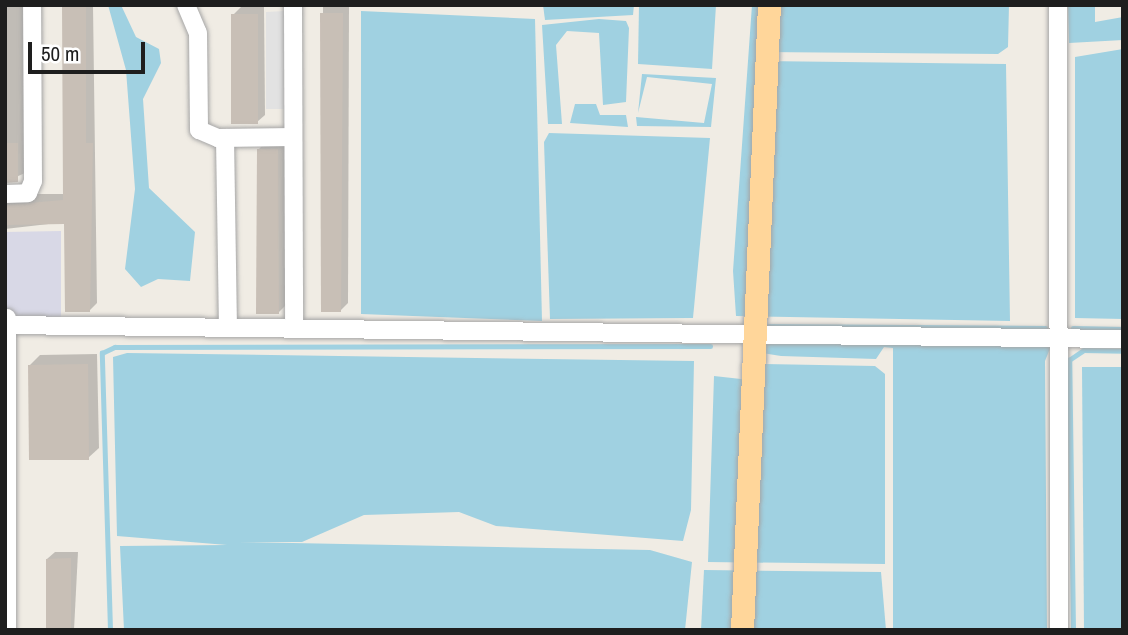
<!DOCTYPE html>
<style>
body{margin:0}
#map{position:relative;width:1128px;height:635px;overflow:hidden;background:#f0ece4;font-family:"Archivo Narrow",sans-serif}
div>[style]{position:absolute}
.parking>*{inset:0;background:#e2e2e2}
.plaza>*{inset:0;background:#d8d8e6}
.water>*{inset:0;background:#a0d1e1}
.shadow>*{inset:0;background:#0003}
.stream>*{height:4.5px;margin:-2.25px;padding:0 2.25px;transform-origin:2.25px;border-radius:2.25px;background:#a0d1e1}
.building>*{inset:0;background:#c8bfb6}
.roads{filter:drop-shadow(0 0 2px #a5a5a5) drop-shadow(0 0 2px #a5a5a5)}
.minor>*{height:18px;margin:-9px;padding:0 9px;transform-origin:9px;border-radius:9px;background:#fff}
.major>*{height:23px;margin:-11.5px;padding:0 11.5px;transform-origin:11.5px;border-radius:11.5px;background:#ffd69a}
span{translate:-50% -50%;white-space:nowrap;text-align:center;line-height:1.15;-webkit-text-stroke:6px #fff;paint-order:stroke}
.frame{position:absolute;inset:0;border:7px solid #1e1e1e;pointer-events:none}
.scale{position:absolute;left:28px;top:42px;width:117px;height:32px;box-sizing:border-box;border:4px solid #1e1e1e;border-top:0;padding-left:9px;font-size:21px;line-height:24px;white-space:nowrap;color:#1e1e1e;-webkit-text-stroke:5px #fff;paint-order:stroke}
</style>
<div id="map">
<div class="parking">
<div style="clip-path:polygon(284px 11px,284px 109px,266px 109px,266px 12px)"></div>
</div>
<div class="plaza">
<div style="clip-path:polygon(61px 231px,61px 317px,5px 318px,5px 232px)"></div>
</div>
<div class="water">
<div style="clip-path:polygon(108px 5px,121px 5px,136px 37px,159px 49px,161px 63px,143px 99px,149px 188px,195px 232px,190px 281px,158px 279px,141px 287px,125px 269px,135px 189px,126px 70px)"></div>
<div style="clip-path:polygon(543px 5px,634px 5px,633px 15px,545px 20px)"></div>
<div style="clip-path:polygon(639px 5px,716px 5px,712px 69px,638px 64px)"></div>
<div style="clip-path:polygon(752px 5px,1009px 5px,1008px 47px,998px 54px,759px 52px,762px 61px,1006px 64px,1010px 321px,736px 316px,733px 271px)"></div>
<div style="clip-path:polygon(1068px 5px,1095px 5px,1095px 22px,1123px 17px,1123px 40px,1069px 43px)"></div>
<div style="clip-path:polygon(361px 11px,535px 19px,542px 321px,361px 314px)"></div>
<div style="clip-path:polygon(599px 19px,626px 21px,629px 28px,626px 102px,603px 105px,599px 33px,567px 31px,556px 45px,562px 124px,548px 124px,542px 25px)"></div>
<div style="clip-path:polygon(1123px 49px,1123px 319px,1075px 318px,1075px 57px)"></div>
<div style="clip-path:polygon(642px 74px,716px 78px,711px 127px,637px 126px,636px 117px,704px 123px,712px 84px,647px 77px,638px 113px)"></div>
<div style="clip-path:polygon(575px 104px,596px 104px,600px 115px,626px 115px,628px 127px,570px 123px)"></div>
<div style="clip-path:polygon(549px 133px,710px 138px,693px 318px,550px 319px,544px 142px)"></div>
<div style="clip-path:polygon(755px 340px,1051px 346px,1045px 361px,1047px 630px,893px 630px,893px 348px,884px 347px,876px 359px,781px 356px,762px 353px)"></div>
<div style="clip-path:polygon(127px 353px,694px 361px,691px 510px,683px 541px,496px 526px,459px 512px,364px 515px,302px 542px,238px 542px,650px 550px,692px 562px,685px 630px,124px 630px,120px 546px,227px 545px,117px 536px,113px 357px)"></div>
<div style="clip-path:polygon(764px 364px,875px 366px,885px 374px,885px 564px,708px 562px,714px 376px,750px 380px)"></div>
<div style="clip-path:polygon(1082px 367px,1123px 367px,1123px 630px,1084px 630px)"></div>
<div style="clip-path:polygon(704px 570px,881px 572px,886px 630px,701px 630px)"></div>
</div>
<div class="shadow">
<div style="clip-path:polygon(5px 5px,23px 5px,25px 135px,25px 173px,5px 182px)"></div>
<div style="clip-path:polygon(65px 5px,93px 5px,97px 303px,90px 310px,66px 222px,5px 229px,5px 194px,65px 194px)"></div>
<div style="clip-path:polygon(323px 5px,349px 5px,348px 303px,341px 310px,322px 310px)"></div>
<div style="clip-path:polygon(241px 7px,264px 7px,265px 115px,257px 122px,233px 15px)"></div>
<div style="clip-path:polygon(266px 142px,285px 142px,286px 305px,278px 313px,258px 150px)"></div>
<div style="clip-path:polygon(97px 354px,99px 448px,88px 458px,30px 365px,40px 355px)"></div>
<div style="clip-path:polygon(55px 552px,78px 552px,74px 630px,48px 630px,47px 559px)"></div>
</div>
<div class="stream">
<div style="left:762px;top:326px;width:283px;rotate:0.4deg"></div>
<div style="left:1073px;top:328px;width:50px;rotate:1.1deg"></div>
<div style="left:110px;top:630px;width:277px;rotate:-91.7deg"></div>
<div style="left:102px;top:353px;width:14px;rotate:-25deg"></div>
<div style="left:115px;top:347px;width:595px;rotate:-0.1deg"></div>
<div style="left:1073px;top:630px;width:270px;rotate:-90.8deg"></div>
<div style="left:1069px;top:360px;width:18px;rotate:-34deg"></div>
<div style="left:1084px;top:350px;width:39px;rotate:1deg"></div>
</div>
<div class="building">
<div style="clip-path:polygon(62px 5px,86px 5px,86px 143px,93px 143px,90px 312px,65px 312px,64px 224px,5px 225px,5px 205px,63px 200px)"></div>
<div style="clip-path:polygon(320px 13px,343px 13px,341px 312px,321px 312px)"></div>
<div style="clip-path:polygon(231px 14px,258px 14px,258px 124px,231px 124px)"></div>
<div style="clip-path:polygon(5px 143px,18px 143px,18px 182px,5px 183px)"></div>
<div style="clip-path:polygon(257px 149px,278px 149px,279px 314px,256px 314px)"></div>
<div style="clip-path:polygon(88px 364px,89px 460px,29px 460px,28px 365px)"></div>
<div style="clip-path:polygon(71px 558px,71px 630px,46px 630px,46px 559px)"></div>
</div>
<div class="roads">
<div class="minor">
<div style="left:186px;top:5px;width:30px;rotate:67deg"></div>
<div style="left:198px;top:33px;width:97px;rotate:89.4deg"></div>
<div style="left:199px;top:130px;width:21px;rotate:23deg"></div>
<div style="left:218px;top:138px;width:75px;rotate:-0.8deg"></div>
<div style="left:293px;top:5px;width:324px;rotate:89.8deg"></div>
<div style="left:1058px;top:5px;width:625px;rotate:89.91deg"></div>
<div style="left:225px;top:138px;width:190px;rotate:89.1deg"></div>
<div style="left:5px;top:194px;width:23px;rotate:-2deg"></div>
<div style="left:28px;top:193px;width:13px;rotate:-67deg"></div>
<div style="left:33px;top:181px;width:176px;rotate:-90.3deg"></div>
<div style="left:7px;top:318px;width:312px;rotate:90deg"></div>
<div style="left:5px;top:325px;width:1118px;rotate:0.72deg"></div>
</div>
<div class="major">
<div style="left:742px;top:630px;width:626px;rotate:-87.53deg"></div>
</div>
</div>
<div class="frame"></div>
<div class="scale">50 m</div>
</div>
